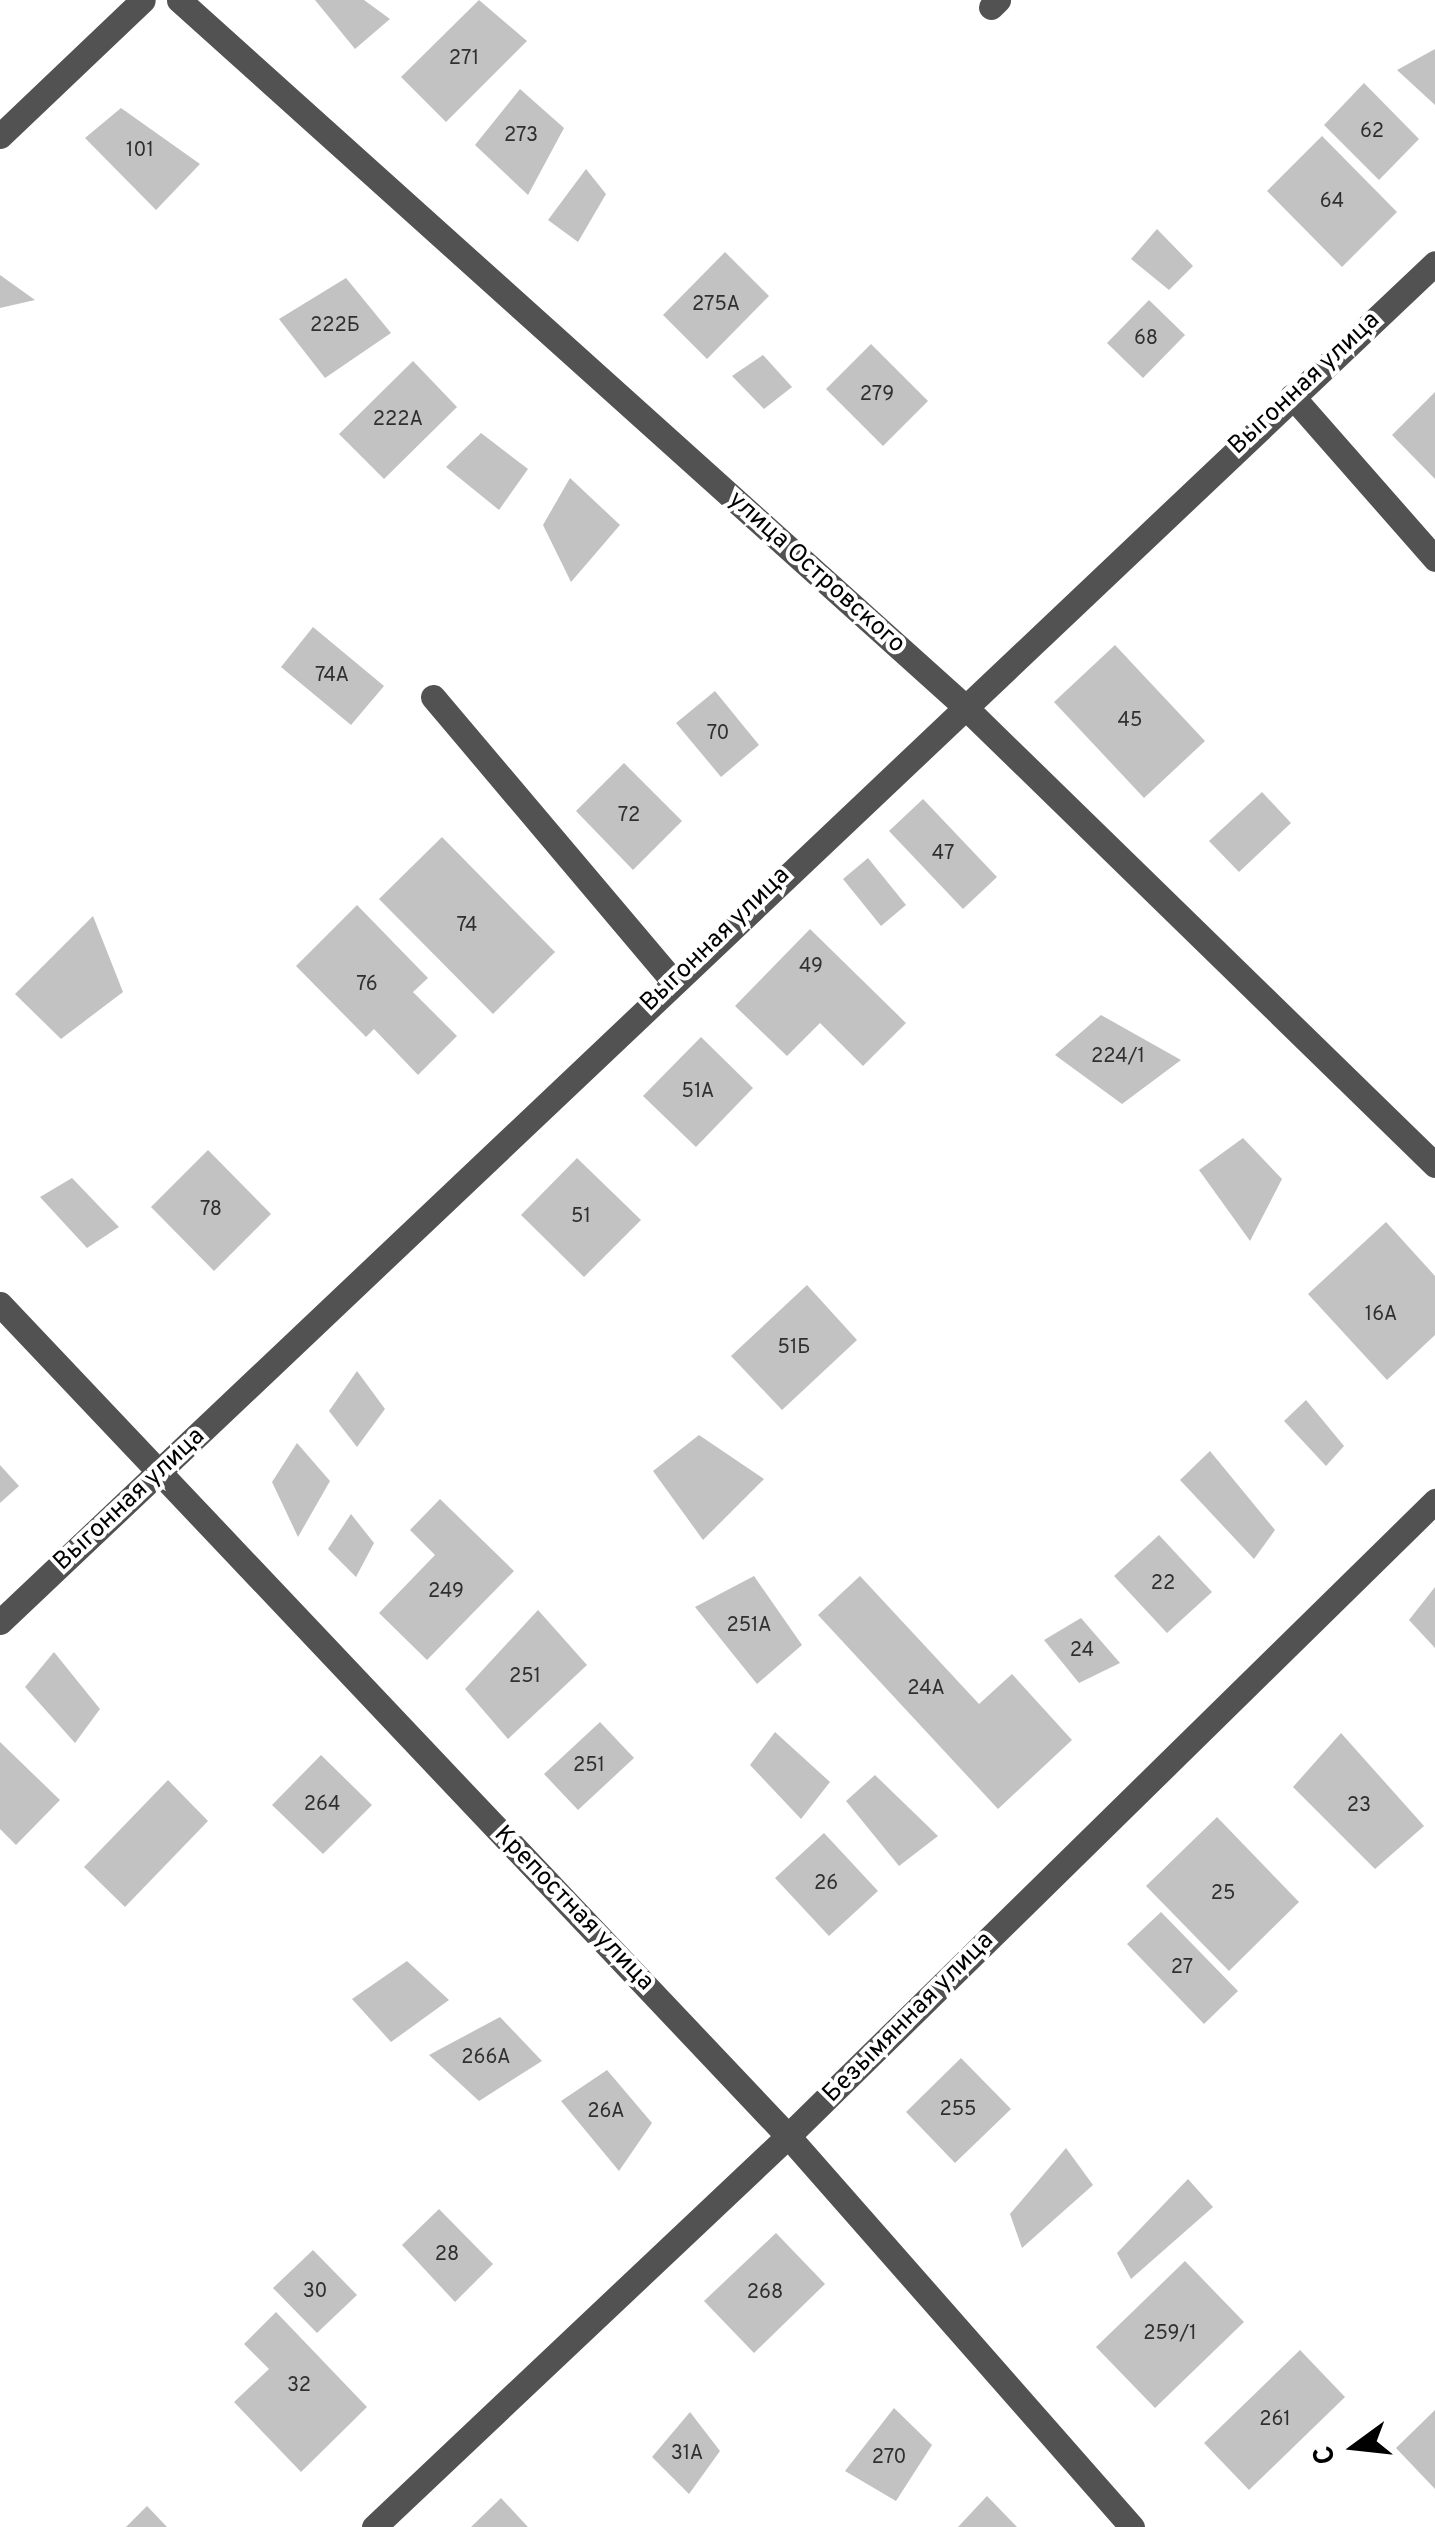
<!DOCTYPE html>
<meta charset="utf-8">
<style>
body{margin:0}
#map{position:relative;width:1435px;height:2527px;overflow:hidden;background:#fff;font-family:Overpass,sans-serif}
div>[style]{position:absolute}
.building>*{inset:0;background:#c2c2c2}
.minor>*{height:25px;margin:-12.5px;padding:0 12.5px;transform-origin:12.5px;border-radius:12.5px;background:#525252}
span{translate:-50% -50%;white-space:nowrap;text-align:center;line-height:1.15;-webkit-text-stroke:8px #fff;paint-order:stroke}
.number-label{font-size:20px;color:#303030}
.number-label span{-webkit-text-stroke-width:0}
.street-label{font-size:25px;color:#000}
.north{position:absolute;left:1305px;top:2397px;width:100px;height:100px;-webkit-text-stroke:8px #fff;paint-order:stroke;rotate:255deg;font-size:28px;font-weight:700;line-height:40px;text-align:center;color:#000}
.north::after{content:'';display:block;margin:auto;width:35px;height:45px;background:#000;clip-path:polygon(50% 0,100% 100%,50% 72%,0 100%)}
</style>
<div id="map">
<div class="building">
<div style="clip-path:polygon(315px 0,364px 0,390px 19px,355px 49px)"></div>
<div style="clip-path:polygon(479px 0,527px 41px,446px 122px,401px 77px)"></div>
<div style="clip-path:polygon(1435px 49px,1435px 105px,1397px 70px)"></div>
<div style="clip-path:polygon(1364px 83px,1419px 139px,1379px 180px,1324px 125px)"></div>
<div style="clip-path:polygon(520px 89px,564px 128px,528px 195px,475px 145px)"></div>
<div style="clip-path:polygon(121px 108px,200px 164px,156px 210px,85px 138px)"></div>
<div style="clip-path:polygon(1322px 136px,1397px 212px,1342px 267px,1267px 191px)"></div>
<div style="clip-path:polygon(586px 169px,606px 194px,578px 242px,548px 220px)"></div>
<div style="clip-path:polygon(1157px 229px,1193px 266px,1169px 290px,1131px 259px)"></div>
<div style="clip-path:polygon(725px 252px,769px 296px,707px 359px,663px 315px)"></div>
<div style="clip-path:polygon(0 275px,35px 300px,0 308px)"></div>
<div style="clip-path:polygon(346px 278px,391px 333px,325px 378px,279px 319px)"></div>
<div style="clip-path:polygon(1149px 300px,1185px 335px,1143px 378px,1107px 343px)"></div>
<div style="clip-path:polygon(871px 344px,928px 401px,883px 446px,826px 389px)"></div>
<div style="clip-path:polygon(763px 355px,792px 387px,764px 409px,732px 376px)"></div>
<div style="clip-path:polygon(413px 361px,457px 407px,384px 479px,339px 434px)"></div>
<div style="clip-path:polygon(1435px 392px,1435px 479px,1392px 435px)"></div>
<div style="clip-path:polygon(481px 433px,528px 469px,499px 510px,446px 467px)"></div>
<div style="clip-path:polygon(570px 478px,620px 525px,571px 582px,543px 525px)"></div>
<div style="clip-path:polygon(313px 627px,384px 686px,351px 725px,281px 667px)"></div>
<div style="clip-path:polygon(1115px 645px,1205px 741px,1144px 798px,1054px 702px)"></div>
<div style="clip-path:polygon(715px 691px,759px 745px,721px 777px,676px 723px)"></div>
<div style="clip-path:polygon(624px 763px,682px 821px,633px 870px,576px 811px)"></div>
<div style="clip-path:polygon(1262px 792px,1291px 823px,1239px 872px,1209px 841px)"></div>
<div style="clip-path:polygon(923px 799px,997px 877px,963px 909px,889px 831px)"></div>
<div style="clip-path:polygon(442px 837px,555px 952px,493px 1014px,379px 899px)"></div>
<div style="clip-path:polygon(868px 858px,906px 905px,881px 926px,843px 879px)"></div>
<div style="clip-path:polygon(357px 905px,428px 978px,413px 992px,457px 1036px,418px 1075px,374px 1029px,366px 1037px,296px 966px)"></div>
<div style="clip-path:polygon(93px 916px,123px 992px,61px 1039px,15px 994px)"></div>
<div style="clip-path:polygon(810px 929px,906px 1023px,863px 1066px,820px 1023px,787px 1056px,735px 1006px)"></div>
<div style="clip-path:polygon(1101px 1015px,1181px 1060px,1122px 1104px,1055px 1055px)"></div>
<div style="clip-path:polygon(701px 1037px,753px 1088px,696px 1147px,643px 1096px)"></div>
<div style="clip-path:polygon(1243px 1138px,1282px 1179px,1250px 1241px,1199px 1170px)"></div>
<div style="clip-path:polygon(208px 1150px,271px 1214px,214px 1271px,151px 1207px)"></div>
<div style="clip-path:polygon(577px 1158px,641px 1220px,584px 1277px,521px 1215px)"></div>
<div style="clip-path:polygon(72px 1178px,119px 1227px,87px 1248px,40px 1197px)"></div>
<div style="clip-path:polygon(1386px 1222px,1435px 1276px,1435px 1335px,1387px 1380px,1308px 1294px)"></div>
<div style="clip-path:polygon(807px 1285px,857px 1340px,782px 1410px,731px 1356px)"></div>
<div style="clip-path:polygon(357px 1371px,385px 1409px,357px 1447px,329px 1411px)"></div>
<div style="clip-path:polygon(1306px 1400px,1344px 1446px,1326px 1466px,1284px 1421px)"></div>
<div style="clip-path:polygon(699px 1435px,764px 1479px,703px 1540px,653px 1471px)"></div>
<div style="clip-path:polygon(297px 1443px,330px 1481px,298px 1537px,272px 1482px)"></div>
<div style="clip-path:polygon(1210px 1451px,1275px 1530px,1254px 1559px,1180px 1480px)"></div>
<div style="clip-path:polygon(0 1465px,19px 1486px,0 1503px)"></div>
<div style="clip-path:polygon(440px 1499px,514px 1571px,427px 1660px,379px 1613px,435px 1555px,410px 1530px)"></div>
<div style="clip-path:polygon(351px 1514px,374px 1543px,356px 1577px,328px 1549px)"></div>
<div style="clip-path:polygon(1159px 1535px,1212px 1592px,1167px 1633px,1114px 1576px)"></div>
<div style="clip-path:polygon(754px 1576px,802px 1645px,757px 1684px,695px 1607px)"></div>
<div style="clip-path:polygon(860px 1576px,979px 1704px,1012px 1674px,1072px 1740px,998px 1809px,818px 1615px)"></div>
<div style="clip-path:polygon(1435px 1587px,1435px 1648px,1409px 1620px)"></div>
<div style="clip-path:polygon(538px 1610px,587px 1665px,508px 1739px,465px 1689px)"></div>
<div style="clip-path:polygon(1081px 1618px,1120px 1663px,1079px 1683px,1044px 1640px)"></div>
<div style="clip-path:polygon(54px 1652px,100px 1709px,75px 1743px,25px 1687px)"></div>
<div style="clip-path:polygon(600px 1722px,634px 1758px,578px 1810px,544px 1774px)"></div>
<div style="clip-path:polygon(775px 1732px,830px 1782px,801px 1819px,750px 1765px)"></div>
<div style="clip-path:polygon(1341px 1733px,1424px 1826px,1375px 1869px,1293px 1787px)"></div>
<div style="clip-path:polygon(0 1742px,60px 1800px,16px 1845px,0 1829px)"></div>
<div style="clip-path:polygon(321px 1755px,372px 1805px,323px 1854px,272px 1805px)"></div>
<div style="clip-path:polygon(875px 1775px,938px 1836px,899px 1866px,846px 1801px)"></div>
<div style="clip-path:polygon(168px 1780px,208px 1821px,125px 1907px,84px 1867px)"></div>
<div style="clip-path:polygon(1217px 1817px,1299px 1902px,1229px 1971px,1146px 1886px)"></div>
<div style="clip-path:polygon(824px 1833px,878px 1891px,829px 1936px,775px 1878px)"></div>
<div style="clip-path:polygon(1161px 1912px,1238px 1991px,1204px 2024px,1127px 1944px)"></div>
<div style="clip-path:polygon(407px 1961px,449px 2000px,391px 2042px,352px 1999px)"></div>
<div style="clip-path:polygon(500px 2017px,542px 2061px,479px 2101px,429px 2055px)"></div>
<div style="clip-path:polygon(961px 2058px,1011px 2109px,955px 2163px,906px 2112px)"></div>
<div style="clip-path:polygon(607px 2070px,652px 2123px,619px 2171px,561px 2101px)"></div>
<div style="clip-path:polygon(1066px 2148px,1093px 2185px,1022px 2248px,1010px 2214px)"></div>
<div style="clip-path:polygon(1188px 2179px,1213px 2207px,1131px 2279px,1117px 2253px)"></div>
<div style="clip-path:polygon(439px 2209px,493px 2264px,455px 2302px,402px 2245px)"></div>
<div style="clip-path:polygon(776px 2233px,825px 2284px,754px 2353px,704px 2301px)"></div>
<div style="clip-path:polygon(313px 2250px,357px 2295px,317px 2333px,273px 2288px)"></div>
<div style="clip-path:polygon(1185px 2261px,1244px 2322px,1155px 2408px,1096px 2347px)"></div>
<div style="clip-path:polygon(276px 2312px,367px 2407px,301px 2472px,234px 2402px,269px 2369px,244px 2344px)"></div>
<div style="clip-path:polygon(1300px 2350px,1345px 2397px,1249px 2490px,1204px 2443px)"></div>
<div style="clip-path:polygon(894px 2408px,932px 2445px,896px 2501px,845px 2471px)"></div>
<div style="clip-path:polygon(1435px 2410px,1435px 2489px,1396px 2448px)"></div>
<div style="clip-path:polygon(690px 2412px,720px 2451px,689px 2494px,652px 2457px)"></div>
<div style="clip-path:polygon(987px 2496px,1017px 2527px,958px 2527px)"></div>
<div style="clip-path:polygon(501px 2498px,528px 2527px,471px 2527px)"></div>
<div style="clip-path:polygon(147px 2506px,167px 2527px,126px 2527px)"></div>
</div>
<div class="minor">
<div style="left:179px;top:0;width:1054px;rotate:41.96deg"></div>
<div style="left:963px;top:705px;width:659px;rotate:44.26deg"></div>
<div style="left:991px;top:7px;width:10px;rotate:-45deg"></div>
<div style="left:0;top:136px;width:197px;rotate:-43.6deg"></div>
<div style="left:1292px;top:396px;width:217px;rotate:48.7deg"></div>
<div style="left:433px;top:697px;width:372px;rotate:49.8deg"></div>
<div style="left:0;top:1304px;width:1146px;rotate:46.56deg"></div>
<div style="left:788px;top:2136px;width:521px;rotate:48.66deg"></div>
<div style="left:0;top:1622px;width:1976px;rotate:-43.44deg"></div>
<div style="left:374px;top:2527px;width:569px;rotate:-43.36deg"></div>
<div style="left:788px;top:2136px;width:907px;rotate:-44.46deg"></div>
</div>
<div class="number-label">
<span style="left:464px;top:59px">271</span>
<span style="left:1372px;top:132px">62</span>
<span style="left:521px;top:136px">273</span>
<span style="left:140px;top:151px">101</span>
<span style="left:1332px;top:202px">64</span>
<span style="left:716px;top:305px">275А</span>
<span style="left:335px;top:326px">222Б</span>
<span style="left:1146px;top:339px">68</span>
<span style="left:877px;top:395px">279</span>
<span style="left:398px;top:420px">222А</span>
<span style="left:332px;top:676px">74А</span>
<span style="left:1130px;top:721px">45</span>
<span style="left:718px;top:734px">70</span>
<span style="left:629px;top:816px">72</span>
<span style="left:943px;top:854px">47</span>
<span style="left:467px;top:926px">74</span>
<span style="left:811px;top:967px">49</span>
<span style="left:367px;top:985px">76</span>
<span style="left:1118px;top:1057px">224/1</span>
<span style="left:698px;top:1092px">51А</span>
<span style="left:211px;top:1210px">78</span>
<span style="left:581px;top:1217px">51</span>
<span style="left:1381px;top:1315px">16А</span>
<span style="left:794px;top:1348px">51Б</span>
<span style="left:1163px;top:1584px">22</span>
<span style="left:446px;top:1592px">249</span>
<span style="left:749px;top:1626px">251А</span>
<span style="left:1082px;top:1651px">24</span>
<span style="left:525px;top:1677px">251</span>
<span style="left:926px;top:1689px">24А</span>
<span style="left:589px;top:1766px">251</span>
<span style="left:322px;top:1805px">264</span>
<span style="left:1359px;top:1806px">23</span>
<span style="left:826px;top:1884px">26</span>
<span style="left:1223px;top:1894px">25</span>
<span style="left:1182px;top:1968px">27</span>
<span style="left:486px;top:2058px">266А</span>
<span style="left:958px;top:2110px">255</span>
<span style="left:606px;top:2112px">26А</span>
<span style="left:447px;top:2255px">28</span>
<span style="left:315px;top:2292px">30</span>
<span style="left:765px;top:2293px">268</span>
<span style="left:1170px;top:2334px">259/1</span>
<span style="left:299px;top:2386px">32</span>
<span style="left:1275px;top:2420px">261</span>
<span style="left:687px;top:2454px">31А</span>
<span style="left:889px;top:2458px">270</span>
</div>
<div class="street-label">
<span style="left:1305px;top:384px;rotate:-43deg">Выгонная улица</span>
<span style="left:816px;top:573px;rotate:42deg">улица Островского</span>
<span style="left:716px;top:940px;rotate:-44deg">Выгонная улица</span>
<span style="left:130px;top:1500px;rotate:-43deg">Выгонная улица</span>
<span style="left:573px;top:1909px;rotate:46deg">Крепостная улица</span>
<span style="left:909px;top:2018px;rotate:-45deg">Безымянная улица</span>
</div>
<div class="north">С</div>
</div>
